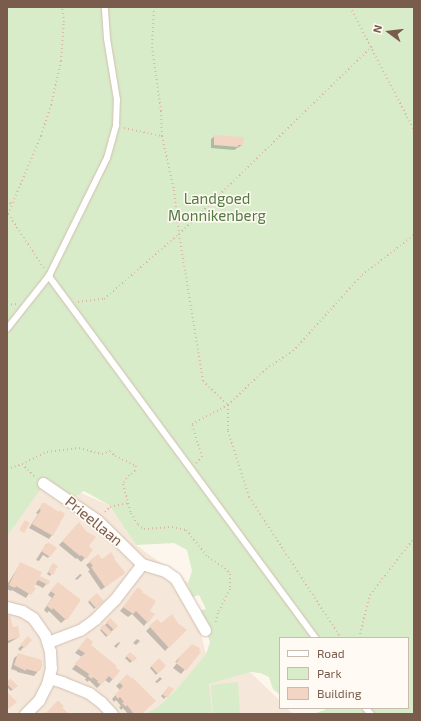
<!DOCTYPE html>
<style>
body{margin:0}
#map{position:relative;width:421px;height:721px;overflow:hidden;background:#fdf6ec;font-family:"Exo 2",sans-serif}
div>[style]{position:absolute}
.residential>*{inset:0;background:#f5e8da}
.green>*{inset:0;background:#d8ecc9}
.shadow>*{inset:0;background:#0003}
.building>*{inset:0;background:#f3d5c3}
.path>*{height:2px;margin-top:-1px;transform-origin:0;background:repeating-linear-gradient(90deg,#d9b8a5 0 1px,transparent 0 4px)}
.roads{filter:drop-shadow(0 0 1px #d1beb0) drop-shadow(0 0 1px #d1beb0)}
.service>*{height:5.5px;margin:-2.75px;padding:0 2.75px;transform-origin:2.75px;border-radius:2.75px;background:#fff}
.minor>*{height:11px;margin:-5.5px;padding:0 5.5px;transform-origin:5.5px;border-radius:5.5px;background:#fff}
span{translate:-50% -50%;white-space:nowrap;text-align:center;line-height:1.15;-webkit-text-stroke:3px #fffaf3;paint-order:stroke}
.park-label{font-size:15px;color:#537a41}
.street-label{font-size:15px;color:#7a5c4d}
.frame{position:absolute;inset:0;border:8px solid #7a5c4d;pointer-events:none}
.legend{position:absolute;left:279px;top:637px;width:130px;height:72px;box-sizing:border-box;background:#fffaf3;border:1px solid #cabbb1;margin:0;padding:5px 7px;list-style:none;font-size:12px;color:#7a5c4d}
.legend li{display:flex;align-items:center;gap:8px;height:20px}
.legend b{width:20px;border:1px solid #cabbb1}
.north{position:absolute;left:369px;top:12px;width:40px;height:40px;-webkit-text-stroke:3px #fffaf3;paint-order:stroke;rotate:285deg;font-size:11px;font-weight:700;line-height:16px;text-align:center;color:#7a5c4d}
.north::after{content:'';display:block;margin:auto;width:14px;height:18px;background:#7a5c4d;clip-path:polygon(50% 0,100% 100%,50% 72%,0 100%)}
</style>
<div id="map">
<div class="residential">
<div style="clip-path:polygon(48px 479px,109px 505px,136px 545px,188px 583px,206px 654px,250px 672px,280px 701px,280px 708px,287px 708px,293px 714px,7px 714px,7px 515px)"></div>
</div>
<div class="green">
<div style="clip-path:polygon(7px 7px,414px 7px,414px 714px,312px 714px,325px 710px,324px 708px,408px 708px,408px 638px,280px 638px,280px 695px,273px 689px,269px 677px,260px 673px,250px 672px,209px 684px,212px 714px,145px 714px,158px 707px,176px 690px,206px 654px,210px 642px,198px 611px,206px 609px,199px 595px,192px 597px,188px 583px,192px 571px,187px 550px,174px 543px,136px 545px,109px 505px,84px 491px,74px 497px,48px 479px,7px 536px)"></div>
<div style="clip-path:polygon(238px 682px,240px 714px,213px 714px,211px 685px)"></div>
</div>
<div class="shadow">
<div style="clip-path:polygon(215px 136px,242px 145px,234px 150px,211px 148px,211px 139px)"></div>
<div style="clip-path:polygon(43px 504px,52px 535px,49px 539px,29px 528px,38px 514px,36px 513px)"></div>
<div style="clip-path:polygon(79px 524px,87px 547px,85px 558px,81px 562px,77px 558px,76px 559px,59px 545px)"></div>
<div style="clip-path:polygon(46px 544px,55px 549px,48px 558px,43px 555px,39px 561px,36px 560px)"></div>
<div style="clip-path:polygon(113px 559px,123px 574px,101px 590px,88px 571px,90px 570px,86px 565px,90px 562px)"></div>
<div style="clip-path:polygon(20px 564px,48px 582px,43px 588px,35px 584px,26px 598px,12px 590px,11px 591px,7px 589px,7px 585px)"></div>
<div style="clip-path:polygon(52px 565px,57px 566px,50px 576px,47px 574px)"></div>
<div style="clip-path:polygon(80px 574px,82px 575px,77px 580px,75px 579px)"></div>
<div style="clip-path:polygon(54px 587px,67px 618px,61px 623px,49px 611px,47px 613px,44px 610px,52px 598px,48px 595px)"></div>
<div style="clip-path:polygon(135px 593px,153px 615px,144px 626px,132px 614px,128px 617px,120px 611px)"></div>
<div style="clip-path:polygon(97px 594px,103px 601px,94px 609px,88px 602px)"></div>
<div style="clip-path:polygon(7px 617px,12px 628px,19px 637px,7px 644px)"></div>
<div style="clip-path:polygon(110px 620px,117px 626px,106px 637px,100px 630px)"></div>
<div style="clip-path:polygon(157px 620px,161px 624px,177px 624px,185px 630px,165px 651px,146px 631px)"></div>
<div style="clip-path:polygon(28px 638px,31px 640px,20px 651px,18px 649px)"></div>
<div style="clip-path:polygon(137px 639px,140px 641px,136px 645px,133px 643px)"></div>
<div style="clip-path:polygon(84px 642px,114px 667px,113px 679px,109px 683px,105px 680px,97px 688px,89px 680px,88px 682px,85px 680px,86px 678px,72px 669px,82px 657px,75px 653px)"></div>
<div style="clip-path:polygon(119px 642px,120px 643px,116px 648px,114px 646px)"></div>
<div style="clip-path:polygon(192px 645px,200px 652px,181px 674px,173px 668px,177px 663px,175px 662px)"></div>
<div style="clip-path:polygon(130px 653px,135px 658px,130px 663px,125px 658px)"></div>
<div style="clip-path:polygon(18px 655px,42px 665px,40px 669px,34px 676px,17px 672px,17px 671px,11px 669px,14px 658px)"></div>
<div style="clip-path:polygon(159px 659px,165px 666px,156px 675px,150px 668px)"></div>
<div style="clip-path:polygon(127px 676px,143px 712px,144px 714px,128px 714px,123px 708px,121px 710px,119px 707px,121px 706px,116px 700px,114px 702px,112px 699px,120px 690px,116px 686px)"></div>
<div style="clip-path:polygon(160px 677px,162px 679px,157px 683px,155px 682px)"></div>
<div style="clip-path:polygon(10px 680px,16px 686px,11px 691px,7px 687px,7px 682px)"></div>
<div style="clip-path:polygon(169px 687px,172px 689px,164px 699px,161px 696px)"></div>
</div>
<div class="building">
<div style="clip-path:polygon(214px 135px,244px 137px,243px 145px,238px 145px,238px 147px,214px 145px)"></div>
<div style="clip-path:polygon(42px 503px,45px 503px,59px 512px,60px 510px,65px 514px,53px 536px,32px 524px,41px 510px,39px 509px)"></div>
<div style="clip-path:polygon(25px 520px,30px 523px,24px 533px,19px 530px)"></div>
<div style="clip-path:polygon(79px 522px,86px 531px,96px 537px,89px 546px,93px 550px,86px 559px,81px 555px,80px 556px,62px 541px)"></div>
<div style="clip-path:polygon(48px 542px,57px 548px,50px 557px,41px 551px)"></div>
<div style="clip-path:polygon(111px 552px,115px 558px,114px 559px,125px 572px,124px 574px,105px 587px,91px 567px,93px 566px,89px 561px,98px 554px,102px 559px)"></div>
<div style="clip-path:polygon(20px 562px,42px 572px,40px 576px,50px 581px,48px 585px,38px 580px,34px 587px,36px 588px,31px 595px,16px 586px,15px 588px,9px 585px)"></div>
<div style="clip-path:polygon(53px 563px,58px 566px,53px 575px,48px 572px)"></div>
<div style="clip-path:polygon(58px 582px,81px 600px,68px 619px,66px 620px,53px 608px,52px 610px,47px 606px,55px 594px,50px 591px)"></div>
<div style="clip-path:polygon(137px 588px,139px 588px,143px 591px,142px 592px,156px 601px,150px 611px,155px 614px,148px 623px,136px 611px,133px 614px,123px 607px)"></div>
<div style="clip-path:polygon(97px 593px,104px 601px,96px 608px,89px 600px)"></div>
<div style="clip-path:polygon(172px 614px,178px 623px,187px 630px,169px 648px,149px 626px,157px 619px,161px 623px)"></div>
<div style="clip-path:polygon(10px 615px,13px 627px,18px 626px,20px 637px,7px 641px,7px 616px)"></div>
<div style="clip-path:polygon(110px 618px,118px 626px,114px 630px,106px 622px)"></div>
<div style="clip-path:polygon(104px 624px,112px 632px,108px 636px,100px 628px)"></div>
<div style="clip-path:polygon(28px 636px,32px 640px,25px 648px,20px 645px)"></div>
<div style="clip-path:polygon(87px 637px,93px 642px,91px 645px,117px 666px,115px 667px,120px 671px,113px 680px,109px 676px,101px 685px,97px 682px,98px 681px,93px 677px,92px 679px,88px 676px,89px 674px,76px 665px,75px 663px,85px 653px,78px 649px)"></div>
<div style="clip-path:polygon(192px 644px,200px 648px,199px 650px,201px 652px,186px 671px,176px 663px,179px 659px,178px 658px)"></div>
<div style="clip-path:polygon(130px 652px,137px 658px,133px 662px,126px 656px)"></div>
<div style="clip-path:polygon(18px 653px,42px 660px,41px 670px,39px 669px,38px 672px,26px 669px,26px 671px,14px 665px)"></div>
<div style="clip-path:polygon(159px 658px,166px 666px,158px 674px,151px 666px)"></div>
<div style="clip-path:polygon(127px 674px,131px 678px,132px 677px,156px 701px,144px 712px,145px 714px,134px 714px,127px 705px,126px 707px,122px 703px,124px 702px,120px 697px,118px 699px,115px 695px,123px 686px,119px 682px)"></div>
<div style="clip-path:polygon(10px 678px,18px 686px,13px 690px,7px 684px)"></div>
<div style="clip-path:polygon(169px 686px,174px 689px,167px 698px,162px 694px)"></div>
<div style="clip-path:polygon(7px 692px,17px 702px,7px 710px)"></div>
<div style="clip-path:polygon(57px 701px,59px 701px,64px 706px,62px 707px,69px 714px,42px 714px,44px 712px,45px 714px)"></div>
</div>
<div class="path">
<div style="left:154px;top:7px;width:40px;rotate:92.9deg"></div>
<div style="left:152px;top:47px;width:65px;rotate:82deg"></div>
<div style="left:161px;top:111px;width:25px;rotate:88deg"></div>
<div style="left:162px;top:136px;width:55px;rotate:77.5deg"></div>
<div style="left:174px;top:190px;width:44px;rotate:83.5deg"></div>
<div style="left:179px;top:234px;width:149px;rotate:80.7deg"></div>
<div style="left:203px;top:381px;width:35px;rotate:44deg"></div>
<div style="left:228px;top:405px;width:26px;rotate:90deg"></div>
<div style="left:228px;top:431px;width:69px;rotate:72.3deg"></div>
<div style="left:249px;top:497px;width:168px;rotate:56.9deg"></div>
<div style="left:350px;top:7px;width:139px;rotate:62.5deg"></div>
<div style="left:124px;top:128px;width:39px;rotate:12deg"></div>
<div style="left:7px;top:200px;width:6px;rotate:45deg"></div>
<div style="left:44px;top:268px;width:65px;rotate:-123.7deg"></div>
<div style="left:8px;top:214px;width:85px;rotate:-67.1deg"></div>
<div style="left:41px;top:136px;width:33px;rotate:-72deg"></div>
<div style="left:51px;top:105px;width:45px;rotate:-77.2deg"></div>
<div style="left:61px;top:61px;width:39px;rotate:-86deg"></div>
<div style="left:64px;top:22px;width:15px;rotate:-98deg"></div>
<div style="left:78px;top:302px;width:26px;rotate:-7deg"></div>
<div style="left:104px;top:299px;width:99px;rotate:-40.9deg"></div>
<div style="left:179px;top:234px;width:269px;rotate:-44.2deg"></div>
<div style="left:7px;top:305px;width:9px;rotate:-6deg"></div>
<div style="left:196px;top:463px;width:8px;rotate:-45deg"></div>
<div style="left:202px;top:457px;width:34px;rotate:-107deg"></div>
<div style="left:192px;top:424px;width:41px;rotate:-27.8deg"></div>
<div style="left:228px;top:405px;width:52px;rotate:-43.5deg"></div>
<div style="left:266px;top:369px;width:32px;rotate:-34deg"></div>
<div style="left:293px;top:351px;width:103px;rotate:-47.8deg"></div>
<div style="left:362px;top:275px;width:66px;rotate:-37.6deg"></div>
<div style="left:22px;top:464px;width:17px;rotate:45deg"></div>
<div style="left:7px;top:469px;width:16px;rotate:-18deg"></div>
<div style="left:22px;top:464px;width:28px;rotate:-26deg"></div>
<div style="left:47px;top:452px;width:32px;rotate:-7deg"></div>
<div style="left:79px;top:448px;width:24px;rotate:15deg"></div>
<div style="left:102px;top:454px;width:9px;rotate:-21deg"></div>
<div style="left:110px;top:451px;width:7px;rotate:45deg"></div>
<div style="left:115px;top:456px;width:23px;rotate:25deg"></div>
<div style="left:136px;top:466px;width:5px;rotate:101deg"></div>
<div style="left:135px;top:471px;width:7px;rotate:146deg"></div>
<div style="left:129px;top:475px;width:11px;rotate:124deg"></div>
<div style="left:123px;top:484px;width:30px;rotate:75deg"></div>
<div style="left:131px;top:513px;width:14px;rotate:60deg"></div>
<div style="left:138px;top:525px;width:7px;rotate:34deg"></div>
<div style="left:144px;top:529px;width:28px;rotate:-4deg"></div>
<div style="left:172px;top:527px;width:14px;rotate:12deg"></div>
<div style="left:186px;top:530px;width:35px;rotate:51deg"></div>
<div style="left:208px;top:557px;width:20px;rotate:33deg"></div>
<div style="left:225px;top:568px;width:8px;rotate:50deg"></div>
<div style="left:230px;top:574px;width:15px;rotate:90deg"></div>
<div style="left:230px;top:589px;width:27px;rotate:117deg"></div>
<div style="left:218px;top:613px;width:11px;rotate:105deg"></div>
<div style="left:105px;top:512px;width:7px;rotate:-45deg"></div>
<div style="left:110px;top:507px;width:18px;rotate:-13deg"></div>
<div style="left:359px;top:638px;width:44px;rotate:-75.7deg"></div>
<div style="left:370px;top:595px;width:72px;rotate:-52.3deg"></div>
</div>
<div class="roads">
<div class="service">
<div style="left:49px;top:276px;width:450px;rotate:53.6deg"></div>
<div style="left:7px;top:329px;width:68px;rotate:-51.6deg"></div>
<div style="left:49px;top:276px;width:131px;rotate:-63.8deg"></div>
<div style="left:107px;top:158px;width:19px;rotate:-74deg"></div>
<div style="left:112px;top:140px;width:15px;rotate:-74deg"></div>
<div style="left:116px;top:126px;width:26px;rotate:-88deg"></div>
<div style="left:117px;top:100px;width:62px;rotate:-99.3deg"></div>
<div style="left:107px;top:39px;width:32px;rotate:-94deg"></div>
<div style="left:366px;top:708px;width:8px;rotate:50deg"></div>
</div>
<div class="minor">
<div style="left:43px;top:483px;width:65px;rotate:34.4deg"></div>
<div style="left:97px;top:520px;width:63px;rotate:44.4deg"></div>
<div style="left:142px;top:564px;width:24px;rotate:17deg"></div>
<div style="left:165px;top:571px;width:12px;rotate:35deg"></div>
<div style="left:175px;top:578px;width:60px;rotate:60deg"></div>
<div style="left:7px;top:607px;width:16px;rotate:15deg"></div>
<div style="left:22px;top:611px;width:13px;rotate:32deg"></div>
<div style="left:33px;top:618px;width:21px;rotate:55deg"></div>
<div style="left:45px;top:635px;width:17px;rotate:73deg"></div>
<div style="left:50px;top:651px;width:17px;rotate:87deg"></div>
<div style="left:51px;top:668px;width:16px;rotate:104deg"></div>
<div style="left:47px;top:684px;width:18px;rotate:117deg"></div>
<div style="left:39px;top:700px;width:20px;rotate:135deg"></div>
<div style="left:48px;top:642px;width:34px;rotate:-21deg"></div>
<div style="left:80px;top:630px;width:19px;rotate:-36deg"></div>
<div style="left:95px;top:619px;width:28px;rotate:-45deg"></div>
<div style="left:115px;top:599px;width:44px;rotate:-52.4deg"></div>
<div style="left:49px;top:678px;width:14px;rotate:17deg"></div>
<div style="left:62px;top:682px;width:29px;rotate:22deg"></div>
<div style="left:89px;top:693px;width:15px;rotate:37deg"></div>
<div style="left:101px;top:702px;width:16px;rotate:47deg"></div>
</div>
</div>
<div class="park-label">
<span style="left:217px;top:207px">Landgoed<br>Monnikenberg</span>
</div>
<div class="street-label">
<span style="left:94px;top:521px;rotate:39deg">Prieellaan</span>
</div>
<div class="frame"></div>
<ul class="legend">
<li><b style="height:5px;background:#fff"></b>Road</li>
<li><b style="height:11px;background:#d8ecc9"></b>Park</li>
<li><b style="height:11px;background:#f3d5c3"></b>Building</li>
</ul>
<div class="north">N</div>
</div>
